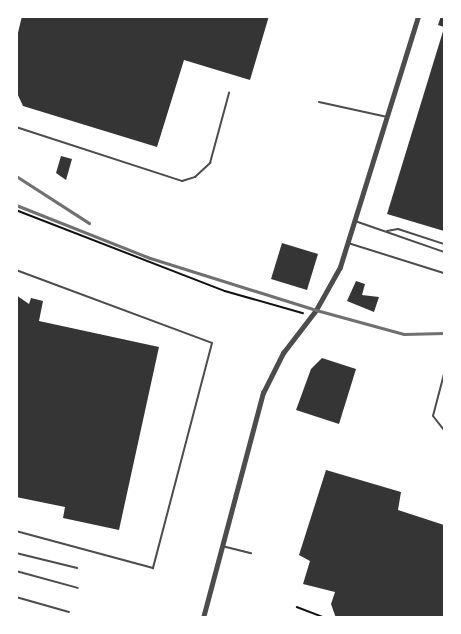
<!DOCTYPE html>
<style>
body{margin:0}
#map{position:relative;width:461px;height:634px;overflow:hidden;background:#fff;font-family:"Asap Condensed",sans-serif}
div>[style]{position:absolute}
.building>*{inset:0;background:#353535}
.path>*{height:1.5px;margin:-0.75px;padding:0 0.75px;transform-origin:0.75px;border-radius:0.75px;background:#111}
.service>*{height:2px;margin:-1px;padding:0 1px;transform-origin:1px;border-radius:1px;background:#4c4c4c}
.minor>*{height:4.5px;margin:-2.25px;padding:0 2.25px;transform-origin:2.25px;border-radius:2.25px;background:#4c4c4c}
.rail>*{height:3px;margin:-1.5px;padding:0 1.5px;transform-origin:1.5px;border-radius:1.5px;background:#707070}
span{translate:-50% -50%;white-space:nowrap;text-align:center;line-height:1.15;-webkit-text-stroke:6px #fff;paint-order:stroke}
.frame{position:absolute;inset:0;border:18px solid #fff;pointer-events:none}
</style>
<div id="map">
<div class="building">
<div style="clip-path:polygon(22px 16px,269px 16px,250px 80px,184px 60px,157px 147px,23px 106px,16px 91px,16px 41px)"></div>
<div style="clip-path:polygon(441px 16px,444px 16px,444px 27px,438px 25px)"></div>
<div style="clip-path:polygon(444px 28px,444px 231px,387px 214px)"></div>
<div style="clip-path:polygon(61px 156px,72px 159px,66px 180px,56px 173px)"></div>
<div style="clip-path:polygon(282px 243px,318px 254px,307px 290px,271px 279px)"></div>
<div style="clip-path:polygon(356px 281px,365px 284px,362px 295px,379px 297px,374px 312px,347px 301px)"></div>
<div style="clip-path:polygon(16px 295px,29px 304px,31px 298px,43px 301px,39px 321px,159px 347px,119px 530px,63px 518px,65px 507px,16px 497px)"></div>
<div style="clip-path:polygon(322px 358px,356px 369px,339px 424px,296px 410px,311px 369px)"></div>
<div style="clip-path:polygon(326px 470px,401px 492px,398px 510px,444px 525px,444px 618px,336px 618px,331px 604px,335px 592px,303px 584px,310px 561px,299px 555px)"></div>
</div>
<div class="path">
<div style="left:16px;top:210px;width:224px;rotate:21.2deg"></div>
<div style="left:225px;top:291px;width:81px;rotate:15.8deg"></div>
<div style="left:297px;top:607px;width:30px;rotate:21deg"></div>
</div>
<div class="service">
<div style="left:319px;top:102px;width:70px;rotate:12.4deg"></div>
<div style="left:16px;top:127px;width:175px;rotate:18deg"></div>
<div style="left:182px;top:181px;width:14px;rotate:-17deg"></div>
<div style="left:195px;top:177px;width:21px;rotate:-43deg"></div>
<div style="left:210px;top:163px;width:73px;rotate:-74.8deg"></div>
<div style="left:355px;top:221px;width:94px;rotate:19.2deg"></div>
<div style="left:387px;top:231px;width:11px;rotate:-10deg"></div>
<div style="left:398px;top:229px;width:48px;rotate:18.1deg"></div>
<div style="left:348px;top:243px;width:101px;rotate:17.4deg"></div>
<div style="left:16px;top:270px;width:209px;rotate:20.4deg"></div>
<div style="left:212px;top:343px;width:233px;rotate:104.7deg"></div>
<div style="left:153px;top:568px;width:142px;rotate:-164.9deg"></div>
<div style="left:444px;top:374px;width:43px;rotate:104.7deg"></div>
<div style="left:433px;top:416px;width:18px;rotate:52deg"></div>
<div style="left:222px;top:546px;width:30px;rotate:14deg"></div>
<div style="left:16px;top:553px;width:63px;rotate:13.8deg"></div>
<div style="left:16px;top:571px;width:64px;rotate:15.3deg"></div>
<div style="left:16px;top:597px;width:55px;rotate:15.8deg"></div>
</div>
<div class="minor">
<div style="left:203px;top:618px;width:233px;rotate:-75.1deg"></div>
<div style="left:263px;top:393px;width:45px;rotate:-63.4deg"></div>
<div style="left:283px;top:353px;width:54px;rotate:-52.5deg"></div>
<div style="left:316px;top:310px;width:49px;rotate:-60.8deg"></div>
<div style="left:340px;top:267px;width:263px;rotate:-72.7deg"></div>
</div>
<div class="rail">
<div style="left:16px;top:176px;width:87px;rotate:32.8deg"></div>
<div style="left:16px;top:205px;width:144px;rotate:21.6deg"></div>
<div style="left:150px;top:258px;width:174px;rotate:17.4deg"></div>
<div style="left:316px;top:310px;width:91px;rotate:15.3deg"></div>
<div style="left:404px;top:334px;width:40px;rotate:-1.4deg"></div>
</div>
<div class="frame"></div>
</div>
